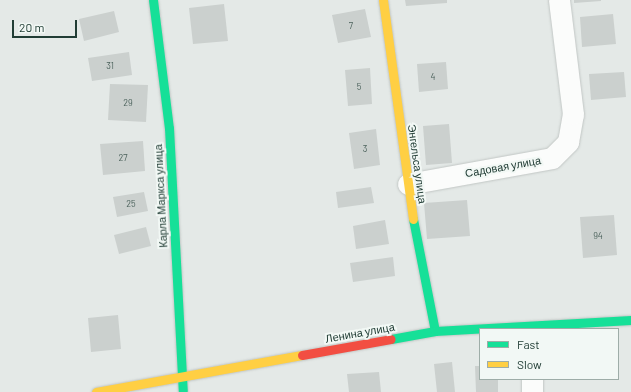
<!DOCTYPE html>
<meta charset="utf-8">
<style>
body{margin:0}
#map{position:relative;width:631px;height:392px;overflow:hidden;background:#e4e9e7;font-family:Barlow,sans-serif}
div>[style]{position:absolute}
.building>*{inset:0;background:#cbd0ce}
.roads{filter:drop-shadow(0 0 1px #c1c6c4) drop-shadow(0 0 1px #c1c6c4)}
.street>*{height:21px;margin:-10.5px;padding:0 10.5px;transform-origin:10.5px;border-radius:10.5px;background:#fbfcfb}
.fast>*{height:9px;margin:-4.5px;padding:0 4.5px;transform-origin:4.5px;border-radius:4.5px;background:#16e098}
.slow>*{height:9px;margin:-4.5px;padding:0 4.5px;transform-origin:4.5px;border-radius:4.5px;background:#ffcf43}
.jam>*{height:9px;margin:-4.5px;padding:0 4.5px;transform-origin:4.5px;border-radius:4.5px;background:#f24e42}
span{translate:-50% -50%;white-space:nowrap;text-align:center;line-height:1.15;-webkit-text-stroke:4px #f2f8f5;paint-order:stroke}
.number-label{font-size:9px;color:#4c625c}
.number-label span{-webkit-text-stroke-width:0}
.street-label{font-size:11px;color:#213d35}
.legend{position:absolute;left:479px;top:328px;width:140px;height:52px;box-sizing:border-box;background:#f2f8f5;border:1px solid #9eada8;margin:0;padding:5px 7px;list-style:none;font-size:12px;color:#213d35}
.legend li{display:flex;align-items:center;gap:8px;height:20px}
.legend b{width:20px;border:1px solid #9eada8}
.scale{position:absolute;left:12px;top:20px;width:65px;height:18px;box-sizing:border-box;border:2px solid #213d35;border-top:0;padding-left:5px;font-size:12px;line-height:14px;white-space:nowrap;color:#213d35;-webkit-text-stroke:3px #f2f8f5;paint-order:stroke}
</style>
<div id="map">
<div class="building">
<div style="clip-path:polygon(405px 0,447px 0,447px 3px,406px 6px)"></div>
<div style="clip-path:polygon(574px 0,601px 0,601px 1px,574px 3px)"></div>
<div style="clip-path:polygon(224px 4px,228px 41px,193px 44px,189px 8px)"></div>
<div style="clip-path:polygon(365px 9px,371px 37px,338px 43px,332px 15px)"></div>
<div style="clip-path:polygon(114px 11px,119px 32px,84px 41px,79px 19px)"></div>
<div style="clip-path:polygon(613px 14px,616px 44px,582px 47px,580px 17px)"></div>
<div style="clip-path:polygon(129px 52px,132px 75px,92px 81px,88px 58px)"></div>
<div style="clip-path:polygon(446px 62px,448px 89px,419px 92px,417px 64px)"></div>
<div style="clip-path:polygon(370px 68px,372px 104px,348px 106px,345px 70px)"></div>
<div style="clip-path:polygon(624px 72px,626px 97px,591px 100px,589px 74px)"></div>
<div style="clip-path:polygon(110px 84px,148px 85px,146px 122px,108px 120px)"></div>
<div style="clip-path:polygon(449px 124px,452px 163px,426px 165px,423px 126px)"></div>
<div style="clip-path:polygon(376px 129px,380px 165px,354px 169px,349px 133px)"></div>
<div style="clip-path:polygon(143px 141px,145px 171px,103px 175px,100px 144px)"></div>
<div style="clip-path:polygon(371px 187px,374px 203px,338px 208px,336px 192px)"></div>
<div style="clip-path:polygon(144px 192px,148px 211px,117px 217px,113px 197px)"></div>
<div style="clip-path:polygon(467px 200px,470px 236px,427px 239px,424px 203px)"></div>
<div style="clip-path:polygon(614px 215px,617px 255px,583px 258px,580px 217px)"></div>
<div style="clip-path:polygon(385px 220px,389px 244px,356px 249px,353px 226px)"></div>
<div style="clip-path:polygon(146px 227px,151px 246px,119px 254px,114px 235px)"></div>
<div style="clip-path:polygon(393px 257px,395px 276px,353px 282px,350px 263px)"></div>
<div style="clip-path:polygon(118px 315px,121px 349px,91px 352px,88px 318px)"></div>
<div style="clip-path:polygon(452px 362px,455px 392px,437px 392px,434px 364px)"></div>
<div style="clip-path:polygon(475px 366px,480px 366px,480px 379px,498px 379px,498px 392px,476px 392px)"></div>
<div style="clip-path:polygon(379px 372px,381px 392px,349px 392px,347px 374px)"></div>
</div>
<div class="roads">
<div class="street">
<div style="left:408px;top:184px;width:146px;rotate:-10.2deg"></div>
<div style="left:552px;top:158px;width:23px;rotate:-45deg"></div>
<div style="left:568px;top:142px;width:28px;rotate:-80deg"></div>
<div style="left:573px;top:114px;width:115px;rotate:-97deg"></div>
<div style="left:532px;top:392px;width:13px;rotate:-90deg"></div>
</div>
<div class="fast">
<div style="left:153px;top:0;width:129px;rotate:82.9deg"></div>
<div style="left:169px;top:128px;width:263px;rotate:87deg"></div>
<div style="left:413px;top:219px;width:114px;rotate:78.9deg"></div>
<div style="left:391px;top:339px;width:45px;rotate:-10.3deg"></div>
<div style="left:435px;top:331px;width:196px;rotate:-3.2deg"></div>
</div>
<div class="slow">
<div style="left:383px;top:0;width:221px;rotate:82.2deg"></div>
<div style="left:96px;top:392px;width:209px;rotate:-10.2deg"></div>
</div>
<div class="jam">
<div style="left:302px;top:355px;width:90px;rotate:-10.2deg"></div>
</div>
</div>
<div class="number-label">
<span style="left:351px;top:26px">7</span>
<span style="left:110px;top:66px">31</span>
<span style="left:433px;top:77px">4</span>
<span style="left:359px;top:87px">5</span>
<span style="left:128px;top:103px">29</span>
<span style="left:365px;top:149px">3</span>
<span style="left:123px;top:158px">27</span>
<span style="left:131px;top:204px">25</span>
<span style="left:598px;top:236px">94</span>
</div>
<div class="street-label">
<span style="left:417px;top:164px;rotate:82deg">Энгельса улица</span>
<span style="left:503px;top:167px;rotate:-10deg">Садовая улица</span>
<span style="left:161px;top:196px;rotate:-93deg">Карла Маркса улица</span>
<span style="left:360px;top:333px;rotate:-10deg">Ленина улица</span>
</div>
<ul class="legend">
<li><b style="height:5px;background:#16e098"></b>Fast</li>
<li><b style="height:5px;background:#ffcf43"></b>Slow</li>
</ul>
<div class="scale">20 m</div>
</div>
